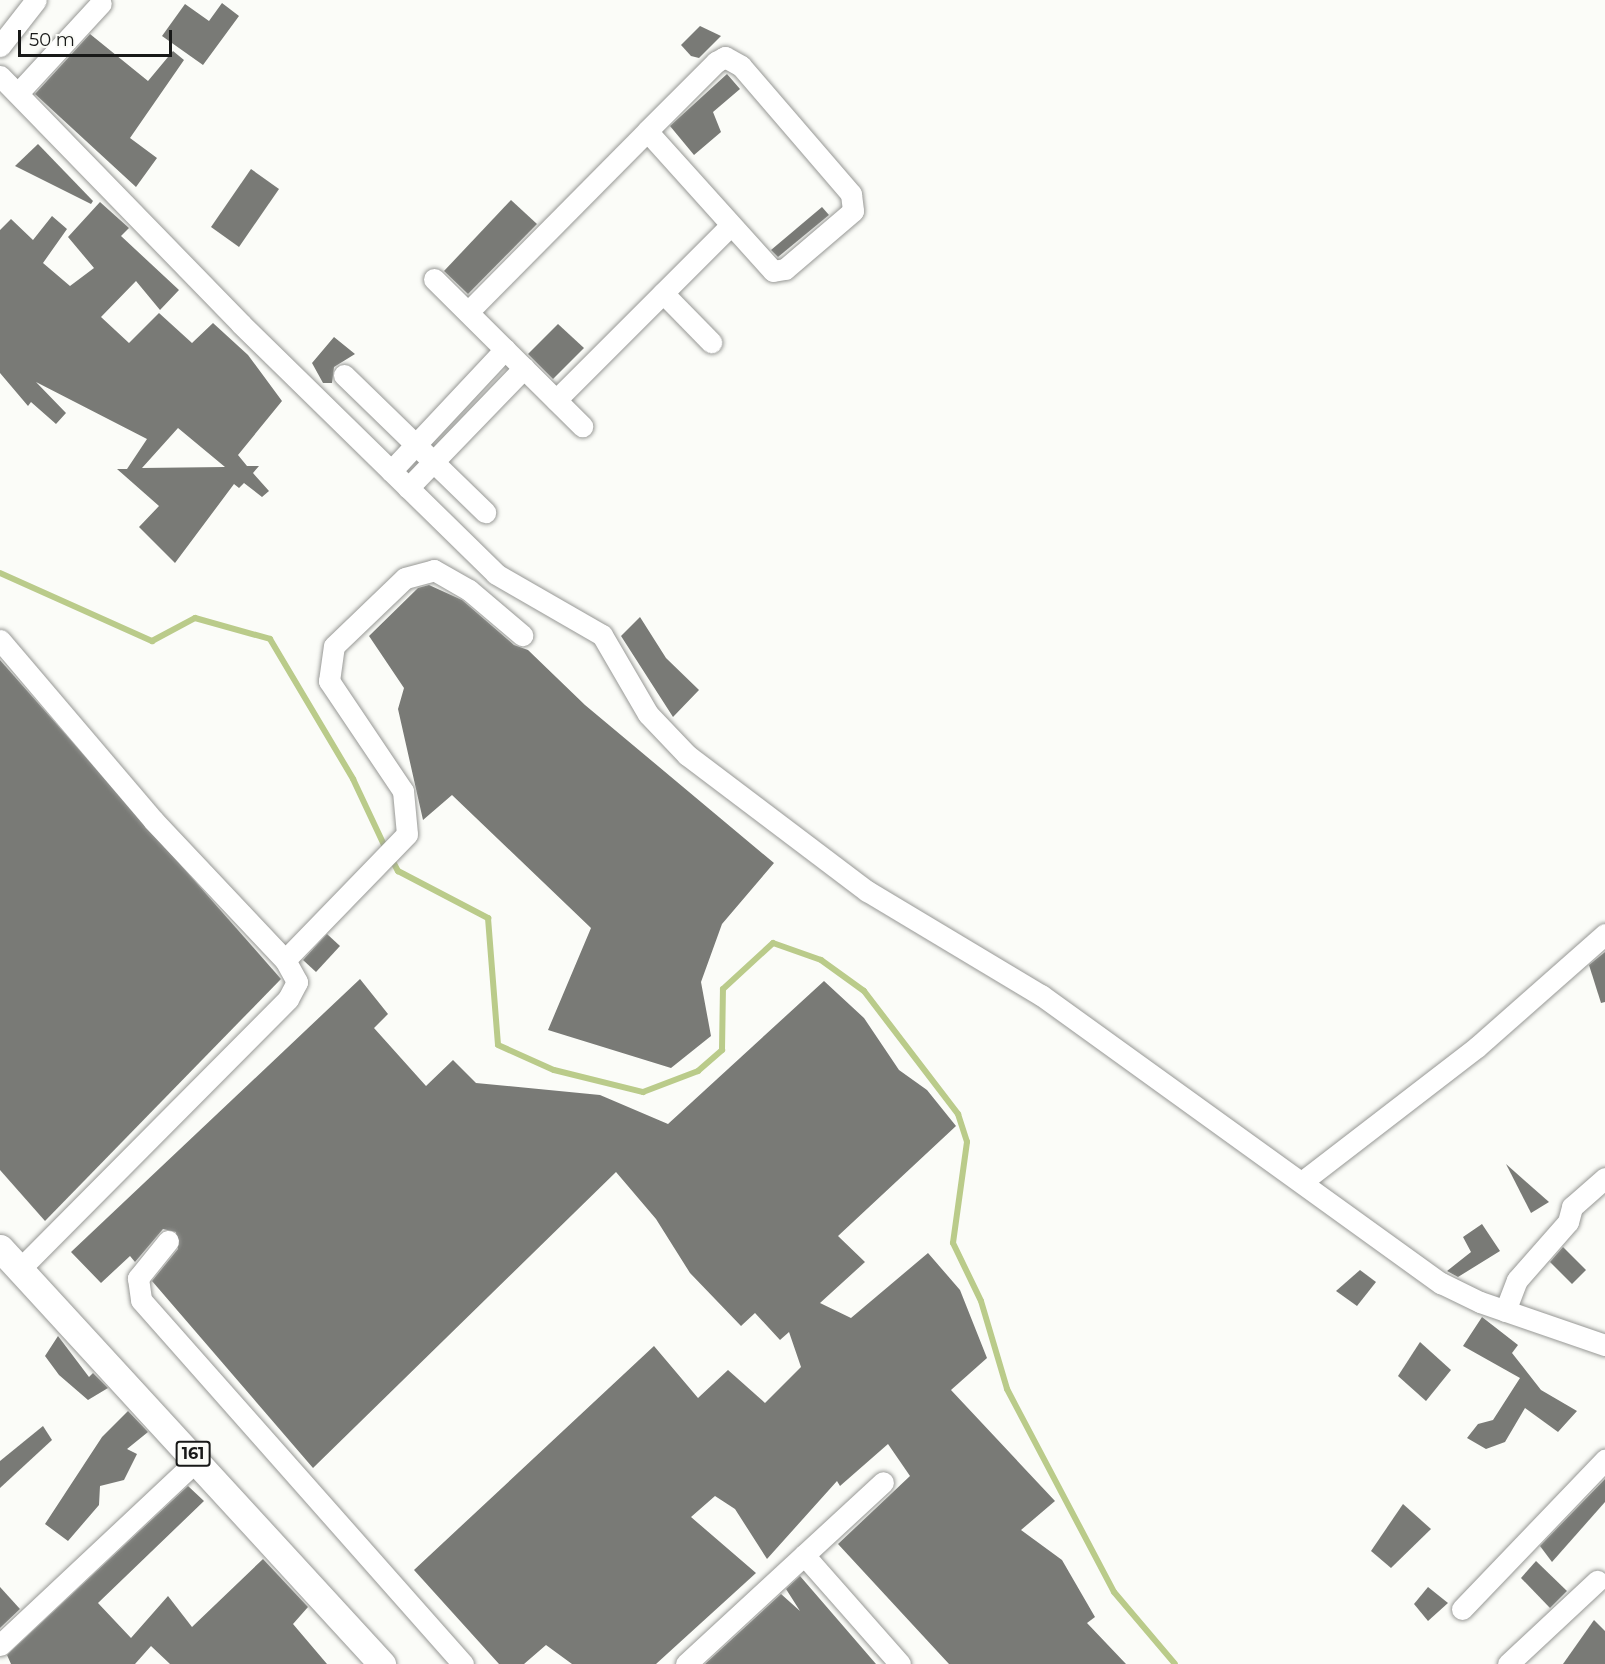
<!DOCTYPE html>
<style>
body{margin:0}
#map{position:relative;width:1605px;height:1664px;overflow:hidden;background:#fbfcf8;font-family:Montserrat,sans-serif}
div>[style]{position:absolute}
.stream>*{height:6px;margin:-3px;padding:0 3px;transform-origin:3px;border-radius:3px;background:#bacb8a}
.building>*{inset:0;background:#797a76}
.roads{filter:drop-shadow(0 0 2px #979895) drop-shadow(0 0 2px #979895)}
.minor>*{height:21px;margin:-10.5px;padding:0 10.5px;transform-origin:10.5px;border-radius:10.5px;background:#fff}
.major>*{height:27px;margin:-13.5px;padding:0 13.5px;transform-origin:13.5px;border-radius:13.5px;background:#fff}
span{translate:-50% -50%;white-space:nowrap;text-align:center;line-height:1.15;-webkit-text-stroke:4.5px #fbfcf8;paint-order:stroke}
.shield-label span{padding:2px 4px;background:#fbfcf8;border:2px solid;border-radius:4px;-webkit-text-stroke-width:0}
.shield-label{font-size:16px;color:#181918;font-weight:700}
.scale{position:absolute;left:18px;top:30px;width:154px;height:27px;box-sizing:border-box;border:3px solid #181918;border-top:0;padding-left:8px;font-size:18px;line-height:21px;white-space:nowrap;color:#181918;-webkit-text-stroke:4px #fbfcf8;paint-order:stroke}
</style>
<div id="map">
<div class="stream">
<div style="left:0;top:573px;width:167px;rotate:24.1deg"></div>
<div style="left:152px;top:641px;width:49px;rotate:-28.1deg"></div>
<div style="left:195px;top:618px;width:78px;rotate:15.6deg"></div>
<div style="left:270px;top:639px;width:163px;rotate:59.3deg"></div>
<div style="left:353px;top:779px;width:77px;rotate:64.8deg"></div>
<div style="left:391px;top:858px;width:15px;rotate:62deg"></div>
<div style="left:398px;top:871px;width:102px;rotate:27.6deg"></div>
<div style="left:488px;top:918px;width:127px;rotate:85.5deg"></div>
<div style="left:498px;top:1045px;width:61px;rotate:24.1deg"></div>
<div style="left:554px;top:1070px;width:92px;rotate:13.9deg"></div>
<div style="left:643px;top:1092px;width:59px;rotate:-20.9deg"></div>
<div style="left:698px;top:1071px;width:32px;rotate:-41deg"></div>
<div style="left:722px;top:1050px;width:61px;rotate:-89.1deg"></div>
<div style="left:723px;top:989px;width:68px;rotate:-42.6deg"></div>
<div style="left:773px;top:943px;width:51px;rotate:19.5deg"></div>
<div style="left:821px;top:960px;width:53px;rotate:35.8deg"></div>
<div style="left:864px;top:991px;width:155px;rotate:52.6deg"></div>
<div style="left:958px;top:1114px;width:29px;rotate:72deg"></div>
<div style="left:967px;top:1142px;width:102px;rotate:97.9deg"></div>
<div style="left:953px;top:1243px;width:64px;rotate:64.2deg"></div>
<div style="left:981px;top:1301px;width:92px;rotate:73.5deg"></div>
<div style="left:1007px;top:1389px;width:229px;rotate:62.2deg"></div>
<div style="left:1114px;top:1592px;width:94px;rotate:49.7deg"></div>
</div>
<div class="building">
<div style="clip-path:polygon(222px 3px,239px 16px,203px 65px,162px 36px,185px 4px,209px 21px)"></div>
<div style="clip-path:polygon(700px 26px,721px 36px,699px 58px,691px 56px,681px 45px)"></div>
<div style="clip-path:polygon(90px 34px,148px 81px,173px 51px,184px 60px,130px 138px,157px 158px,136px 187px,35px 94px)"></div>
<div style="clip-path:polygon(727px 74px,740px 89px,713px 112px,721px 132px,694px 155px,670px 126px)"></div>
<div style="clip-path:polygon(38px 144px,93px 201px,91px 204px,15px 166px)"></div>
<div style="clip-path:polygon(251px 169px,279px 189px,239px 247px,211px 227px)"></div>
<div style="clip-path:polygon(511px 200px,537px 224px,468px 294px,444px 271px)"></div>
<div style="clip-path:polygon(evenodd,100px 202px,129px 228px,121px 236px,179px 290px,160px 310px,136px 281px,101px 317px,129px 343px,159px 313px,192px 343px,213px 323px,248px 355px,282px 401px,238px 455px,247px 466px,259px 466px,253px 473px,269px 491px,262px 497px,244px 483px,239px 488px,234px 484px,175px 563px,139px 527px,159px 506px,117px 469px,127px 469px,147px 439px,36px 382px,66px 413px,56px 424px,31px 402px,28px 406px,0 373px,0 230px,11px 219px,33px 240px,52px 216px,67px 229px,43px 263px,70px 286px,94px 268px,68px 237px,100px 202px,178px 428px,225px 467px,142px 468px,178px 428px)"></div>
<div style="clip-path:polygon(822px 207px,829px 215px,778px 257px,771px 250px)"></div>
<div style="clip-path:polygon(558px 324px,584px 348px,553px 379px,528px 354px)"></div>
<div style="clip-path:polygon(334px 337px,355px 354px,334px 367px,332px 383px,323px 383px,312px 363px)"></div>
<div style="clip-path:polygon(429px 585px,462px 600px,514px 645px,528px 650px,585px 705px,774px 863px,722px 924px,701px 982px,711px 1036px,671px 1068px,548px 1030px,591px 928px,452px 795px,423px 820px,398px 709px,404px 688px,369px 636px,418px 588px)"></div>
<div style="clip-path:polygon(640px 617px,666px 658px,699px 690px,673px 717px,621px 636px)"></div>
<div style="clip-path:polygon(0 660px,281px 979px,45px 1221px,0 1170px)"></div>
<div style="clip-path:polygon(327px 934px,340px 946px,316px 972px,303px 960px)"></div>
<div style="clip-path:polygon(1605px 952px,1605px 1002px,1601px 1003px,1589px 965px)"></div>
<div style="clip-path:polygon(360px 979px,388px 1014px,374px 1028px,426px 1086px,453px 1060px,476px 1083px,600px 1095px,668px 1124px,824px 981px,864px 1018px,899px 1070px,927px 1090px,956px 1126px,838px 1236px,865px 1262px,820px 1303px,851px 1318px,928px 1253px,960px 1290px,987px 1358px,951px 1390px,1055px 1501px,1021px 1530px,1062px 1560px,1095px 1617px,1087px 1623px,1126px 1664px,949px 1664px,838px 1544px,910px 1476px,888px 1444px,840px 1486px,837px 1481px,767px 1559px,735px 1509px,715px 1496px,691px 1517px,756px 1573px,656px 1664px,572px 1664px,546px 1645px,524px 1664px,499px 1664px,414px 1570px,654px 1346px,698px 1398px,728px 1370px,765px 1403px,801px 1367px,789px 1332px,780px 1340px,755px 1313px,741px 1326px,690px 1273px,656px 1219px,616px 1172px,313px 1468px,152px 1281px,178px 1249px,176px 1232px,163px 1229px,135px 1262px,130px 1256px,101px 1283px,71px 1252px)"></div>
<div style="clip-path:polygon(1506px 1164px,1549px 1202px,1531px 1213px)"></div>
<div style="clip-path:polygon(1482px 1224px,1500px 1251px,1458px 1277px,1447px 1271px,1471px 1252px,1463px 1237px)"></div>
<div style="clip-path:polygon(1563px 1247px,1586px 1270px,1572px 1284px,1550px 1262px)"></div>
<div style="clip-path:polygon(1360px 1270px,1376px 1282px,1357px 1306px,1336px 1291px)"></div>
<div style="clip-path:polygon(1482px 1317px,1518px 1345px,1512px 1353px,1541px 1390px,1577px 1411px,1558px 1432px,1525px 1408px,1505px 1442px,1486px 1449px,1467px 1438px,1478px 1424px,1493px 1420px,1520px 1378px,1463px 1346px)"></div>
<div style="clip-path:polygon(58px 1336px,89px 1377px,93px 1373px,108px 1388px,88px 1400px,59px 1375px,45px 1356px)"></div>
<div style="clip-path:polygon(1420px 1342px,1451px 1370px,1426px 1401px,1398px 1376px)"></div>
<div style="clip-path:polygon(128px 1411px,148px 1432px,127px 1449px,137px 1454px,124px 1480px,100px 1486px,99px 1505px,68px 1541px,45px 1524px,102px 1437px)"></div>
<div style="clip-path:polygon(43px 1426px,52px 1440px,0 1488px,0 1461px)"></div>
<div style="clip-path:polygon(1605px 1479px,1605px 1502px,1552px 1562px,1540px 1546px)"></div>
<div style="clip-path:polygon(188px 1486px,204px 1501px,98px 1603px,131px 1638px,168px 1596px,192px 1627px,263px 1559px,308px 1607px,293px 1624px,327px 1664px,170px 1664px,151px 1646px,135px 1664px,11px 1664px,7px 1655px)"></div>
<div style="clip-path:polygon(1403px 1504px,1431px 1529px,1391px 1568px,1371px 1551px)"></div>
<div style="clip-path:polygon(1536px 1561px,1567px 1591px,1550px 1608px,1521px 1578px)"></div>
<div style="clip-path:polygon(800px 1576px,876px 1664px,705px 1664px,781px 1594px,800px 1611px,786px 1589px)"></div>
<div style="clip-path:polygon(0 1587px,20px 1609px,0 1628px)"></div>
<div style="clip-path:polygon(1428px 1587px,1448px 1603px,1428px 1621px,1414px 1604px)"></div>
<div style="clip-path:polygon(1594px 1620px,1605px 1631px,1605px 1664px,1563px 1664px)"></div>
</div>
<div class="roads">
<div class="minor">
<div style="left:0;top:46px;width:58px;rotate:-52deg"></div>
<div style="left:0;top:76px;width:346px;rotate:45.8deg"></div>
<div style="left:241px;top:324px;width:357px;rotate:44.4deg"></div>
<div style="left:496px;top:574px;width:122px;rotate:29.9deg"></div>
<div style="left:602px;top:635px;width:91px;rotate:59.8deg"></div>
<div style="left:648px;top:714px;width:57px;rotate:46.4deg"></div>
<div style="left:687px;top:755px;width:226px;rotate:37.1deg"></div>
<div style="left:867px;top:891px;width:203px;rotate:30.9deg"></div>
<div style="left:1041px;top:995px;width:493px;rotate:35.8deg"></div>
<div style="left:1441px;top:1283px;width:43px;rotate:26deg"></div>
<div style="left:1480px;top:1302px;width:132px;rotate:19deg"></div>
<div style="left:18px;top:93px;width:122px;rotate:-47.3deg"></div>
<div style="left:434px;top:279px;width:209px;rotate:44.8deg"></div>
<div style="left:663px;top:293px;width:69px;rotate:45.6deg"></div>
<div style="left:468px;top:312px;width:255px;rotate:-45.3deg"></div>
<div style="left:647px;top:131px;width:98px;rotate:-45deg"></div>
<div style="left:716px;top:62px;width:10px;rotate:-29deg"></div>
<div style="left:725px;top:57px;width:18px;rotate:29deg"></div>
<div style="left:741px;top:66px;width:169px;rotate:49.3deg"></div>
<div style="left:851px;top:194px;width:17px;rotate:83deg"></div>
<div style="left:853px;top:211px;width:89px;rotate:139.5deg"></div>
<div style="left:785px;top:269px;width:12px;rotate:171deg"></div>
<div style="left:773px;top:271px;width:188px;rotate:-132deg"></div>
<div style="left:344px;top:375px;width:197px;rotate:44.2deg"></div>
<div style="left:556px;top:400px;width:247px;rotate:-45deg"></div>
<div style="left:391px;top:471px;width:167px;rotate:-46.9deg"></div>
<div style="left:408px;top:488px;width:167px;rotate:-46deg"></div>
<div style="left:0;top:640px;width:236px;rotate:49.6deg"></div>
<div style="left:153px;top:820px;width:192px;rotate:46.7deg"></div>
<div style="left:285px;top:960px;width:25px;rotate:61deg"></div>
<div style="left:297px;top:982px;width:19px;rotate:118deg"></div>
<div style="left:288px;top:999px;width:380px;rotate:134.8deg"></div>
<div style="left:285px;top:960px;width:175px;rotate:-45.9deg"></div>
<div style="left:407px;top:834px;width:43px;rotate:-95.3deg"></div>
<div style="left:403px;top:791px;width:133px;rotate:-123.9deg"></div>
<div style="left:329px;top:681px;width:35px;rotate:-82deg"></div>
<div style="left:334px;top:646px;width:98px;rotate:-43.8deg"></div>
<div style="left:405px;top:578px;width:30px;rotate:-15deg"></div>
<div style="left:434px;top:570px;width:40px;rotate:29.7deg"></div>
<div style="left:469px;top:590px;width:70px;rotate:40.3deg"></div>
<div style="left:1303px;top:1181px;width:220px;rotate:-37.6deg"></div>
<div style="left:1477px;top:1047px;width:171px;rotate:-41.4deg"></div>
<div style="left:168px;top:1241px;width:48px;rotate:129deg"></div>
<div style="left:138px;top:1278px;width:22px;rotate:82deg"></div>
<div style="left:141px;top:1300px;width:486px;rotate:48.5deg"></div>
<div style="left:1505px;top:1311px;width:33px;rotate:-69deg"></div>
<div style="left:1517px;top:1280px;width:77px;rotate:-48.7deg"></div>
<div style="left:1568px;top:1222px;width:16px;rotate:-75deg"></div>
<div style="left:1572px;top:1207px;width:44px;rotate:-41.3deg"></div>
<div style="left:804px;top:1555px;width:145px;rotate:48.6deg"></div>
<div style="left:1462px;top:1609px;width:207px;rotate:-46.2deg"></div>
<div style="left:0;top:1645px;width:272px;rotate:-43.2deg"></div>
<div style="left:686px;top:1664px;width:268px;rotate:-42.7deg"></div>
<div style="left:1508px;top:1664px;width:122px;rotate:-43deg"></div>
</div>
<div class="major">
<div style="left:0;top:1248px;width:565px;rotate:47.44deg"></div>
</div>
</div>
<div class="shield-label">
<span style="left:193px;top:1454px">161</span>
</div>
<div class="scale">50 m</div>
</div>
